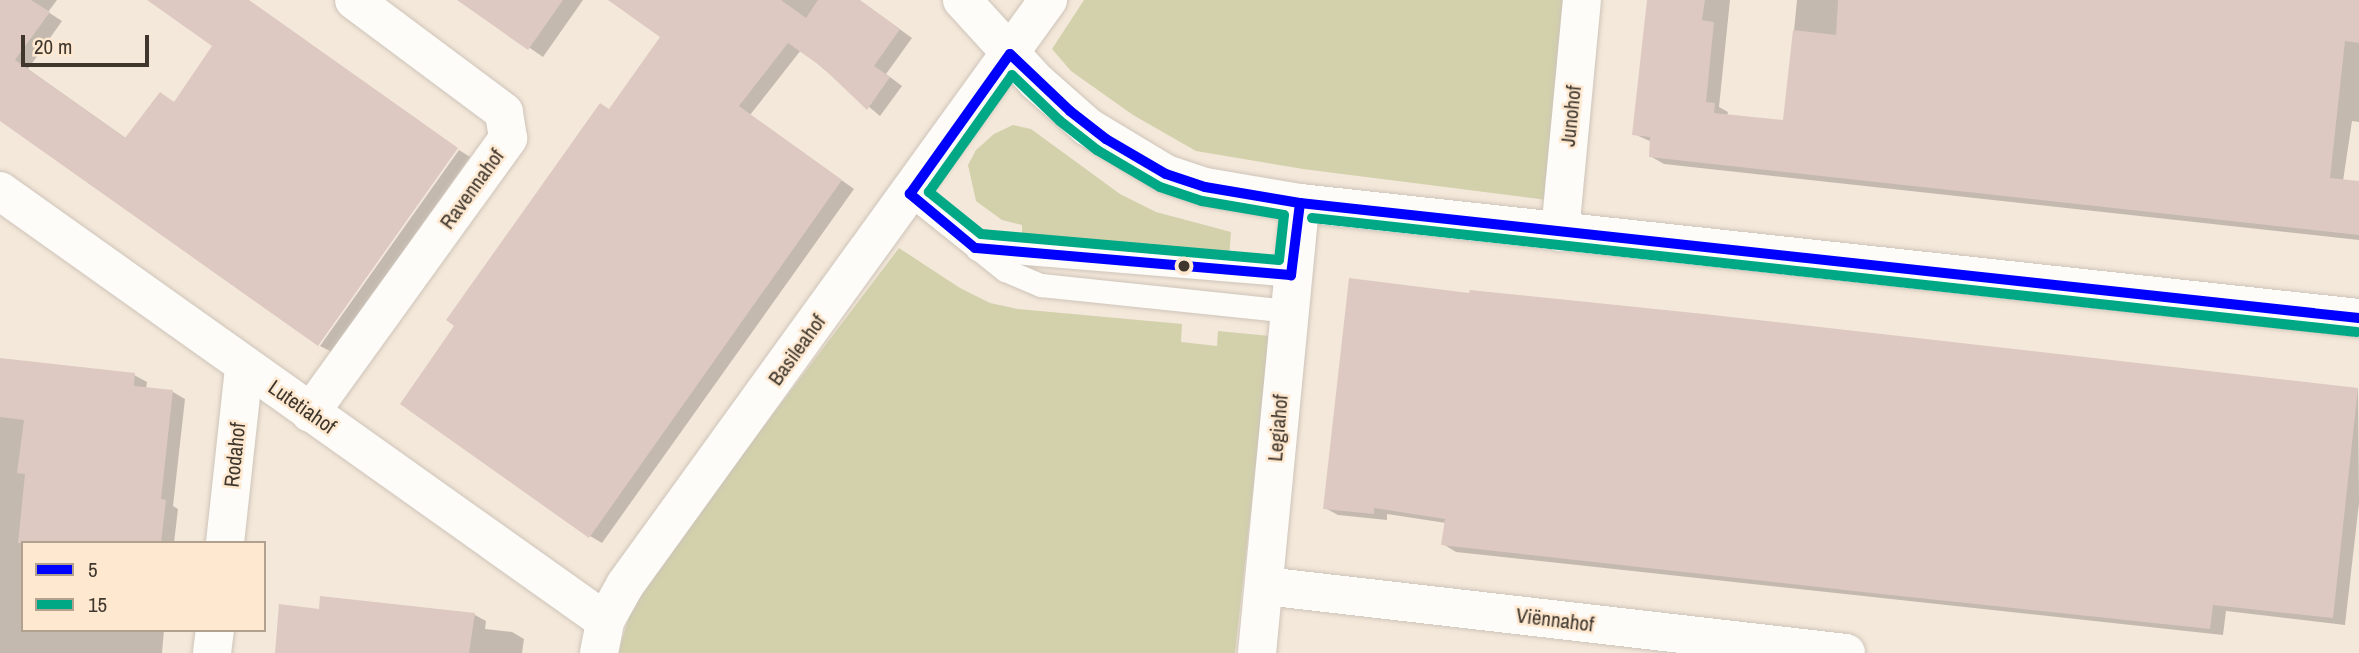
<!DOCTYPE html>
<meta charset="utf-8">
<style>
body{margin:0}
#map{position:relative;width:2359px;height:653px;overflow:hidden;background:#f4e8da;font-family:"Archivo Narrow",sans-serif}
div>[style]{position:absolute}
.green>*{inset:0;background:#d2d1ac}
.shadow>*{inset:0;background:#0003}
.building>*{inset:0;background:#ddc9c1}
.roads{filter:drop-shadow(0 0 2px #cec4b9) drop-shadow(0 0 2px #cec4b9)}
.service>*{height:23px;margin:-11.5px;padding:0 11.5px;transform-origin:11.5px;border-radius:11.5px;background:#fdfcf9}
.minor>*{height:38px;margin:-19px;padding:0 19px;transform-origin:19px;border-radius:19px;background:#fdfcf9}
.tertiary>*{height:38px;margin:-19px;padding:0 19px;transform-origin:19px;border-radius:19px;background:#fdfcf9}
.bus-1>*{height:10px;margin:-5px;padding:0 5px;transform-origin:5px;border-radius:5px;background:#00f}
.bus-2>*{height:10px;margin:-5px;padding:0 5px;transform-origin:5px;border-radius:5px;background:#00a886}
.dots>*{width:19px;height:19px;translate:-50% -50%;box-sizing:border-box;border:4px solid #ffe8d0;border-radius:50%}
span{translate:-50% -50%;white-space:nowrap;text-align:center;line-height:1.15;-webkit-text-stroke:5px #ffe8d0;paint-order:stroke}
.street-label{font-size:21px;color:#3f372d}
.legend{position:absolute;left:21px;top:541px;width:245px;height:91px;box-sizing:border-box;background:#ffe8d0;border:2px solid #b2a18f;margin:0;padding:9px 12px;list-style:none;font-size:21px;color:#3f372d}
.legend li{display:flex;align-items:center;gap:14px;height:35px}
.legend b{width:35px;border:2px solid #b2a18f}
.scale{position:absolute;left:21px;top:35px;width:128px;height:32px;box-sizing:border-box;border:4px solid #3f372d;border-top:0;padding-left:9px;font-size:21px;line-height:24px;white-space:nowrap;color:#3f372d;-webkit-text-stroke:5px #ffe8d0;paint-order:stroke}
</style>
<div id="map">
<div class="green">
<div style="clip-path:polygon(1084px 0,1565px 0,1547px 200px,1303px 169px,1196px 151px,1133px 115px,1071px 71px,1052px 49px)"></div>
<div style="clip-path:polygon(1013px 125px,1031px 129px,1120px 194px,1156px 212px,1231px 232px,1229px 259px,1022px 241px,1022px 225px,1002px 220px,976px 201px,968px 165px,976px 150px,994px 134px)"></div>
<div style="clip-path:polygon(899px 248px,960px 288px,990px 303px,1018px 309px,1182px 324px,1181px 342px,1217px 346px,1218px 331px,1270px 336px,1235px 653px,618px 653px,630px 614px,649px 578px)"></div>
</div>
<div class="shadow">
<div style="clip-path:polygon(0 0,57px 0,48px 12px,62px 21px,28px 69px,127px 139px,161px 94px,175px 103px,214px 45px,151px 0,248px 0,317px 344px,0 119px)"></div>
<div style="clip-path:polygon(460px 0,583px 0,543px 57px)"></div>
<div style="clip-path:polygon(610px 0,859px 0,912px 38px,886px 74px,902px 86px,880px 116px,801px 50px,750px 115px,854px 189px,602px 543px,590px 536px,610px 110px,662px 36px)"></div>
<div style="clip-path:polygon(1648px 0,1730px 0,1719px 107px,1728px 112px,1727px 116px,1785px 122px,1797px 0,2359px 0,2359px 122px,2352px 121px,2343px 181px,2359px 183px,2359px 240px,1664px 164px,1650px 156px,1652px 142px,1634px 134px)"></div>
<div style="clip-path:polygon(459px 150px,470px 157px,332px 352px,320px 346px)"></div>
<div style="clip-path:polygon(1471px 295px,2358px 390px,2359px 503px,2345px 625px,2226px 611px,2223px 635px,1456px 552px,1443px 544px,1446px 523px,1387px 514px,1387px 520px,1338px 515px,1325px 508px)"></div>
<div style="clip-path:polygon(0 360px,134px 375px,147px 382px,146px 389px,173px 392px,185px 399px,173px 506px,178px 509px,174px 543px,23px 543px,23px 630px,164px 630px,162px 653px,0 653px)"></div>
<div style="clip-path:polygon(321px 611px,475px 615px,486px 621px,485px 629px,512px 632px,524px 639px,522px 653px,276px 653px)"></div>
</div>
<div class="building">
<div style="clip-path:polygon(0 0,31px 0,50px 12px,15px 60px,125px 138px,160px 92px,174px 102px,212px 46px,147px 0,249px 0,458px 148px,318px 346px,0 121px)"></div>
<div style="clip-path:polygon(457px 0,563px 0,528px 50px)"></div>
<div style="clip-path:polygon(608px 0,781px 0,806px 18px,818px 0,860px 0,900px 29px,874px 66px,890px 77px,867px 110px,822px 67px,788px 43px,739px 106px,842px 180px,589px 538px,400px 404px,454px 326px,446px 320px,600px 103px,609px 109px,660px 37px)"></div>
<div style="clip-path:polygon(1647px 0,1705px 0,1702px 20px,1714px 22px,1706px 102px,1715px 103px,1714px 113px,1783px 120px,1793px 30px,1836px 35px,1838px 0,2359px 0,2359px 43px,2345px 41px,2330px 178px,2359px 181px,2359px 235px,1649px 157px,1650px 137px,1632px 135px)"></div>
<div style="clip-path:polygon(1349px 278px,1469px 293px,1470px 290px,1704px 314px,2358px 388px,2333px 618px,2213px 605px,2210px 629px,1863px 592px,1441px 545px,1445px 519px,1374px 508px,1374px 514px,1323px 509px)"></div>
<div style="clip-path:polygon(0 358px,135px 373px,134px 386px,173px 390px,161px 499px,166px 500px,161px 543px,18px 543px,25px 474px,17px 473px,24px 420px,0 417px)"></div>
<div style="clip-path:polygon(320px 596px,475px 613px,469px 653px,275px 653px,279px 604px,319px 609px)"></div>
</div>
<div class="roads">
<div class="service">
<div style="left:910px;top:194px;width:122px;rotate:38.7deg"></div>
<div style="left:1005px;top:270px;width:39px;rotate:23deg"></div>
<div style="left:1041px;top:285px;width:248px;rotate:6deg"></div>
<div style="left:977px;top:249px;width:315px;rotate:4.7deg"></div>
</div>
<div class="minor">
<div style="left:0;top:191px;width:742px;rotate:35.4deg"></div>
<div style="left:1560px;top:232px;width:233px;rotate:-84.6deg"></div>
<div style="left:310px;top:413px;width:339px;rotate:-54.2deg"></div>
<div style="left:508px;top:138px;width:26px;rotate:-99deg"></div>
<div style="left:504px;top:112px;width:187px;rotate:-143.3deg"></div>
<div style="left:225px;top:543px;width:177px;rotate:-83.8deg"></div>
<div style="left:1265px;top:586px;width:585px;rotate:6.58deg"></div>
<div style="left:212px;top:653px;width:23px;rotate:-83deg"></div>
<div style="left:599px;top:653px;width:33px;rotate:-79deg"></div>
<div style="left:605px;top:621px;width:41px;rotate:-60.9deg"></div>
<div style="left:625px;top:585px;width:722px;rotate:-54.13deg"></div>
<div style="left:1257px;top:653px;width:452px;rotate:-84.5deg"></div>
</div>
<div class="tertiary">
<div style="left:962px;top:0;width:111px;rotate:47.6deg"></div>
<div style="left:1037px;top:82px;width:68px;rotate:41.4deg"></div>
<div style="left:1088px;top:127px;width:91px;rotate:31.1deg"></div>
<div style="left:1166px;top:174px;width:41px;rotate:18.4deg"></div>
<div style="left:1205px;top:187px;width:96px;rotate:9.6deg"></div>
<div style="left:1300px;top:203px;width:1065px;rotate:6.2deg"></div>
</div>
</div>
<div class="bus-1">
<div style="left:1010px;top:54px;width:83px;rotate:43.5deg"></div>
<div style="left:1070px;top:111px;width:46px;rotate:37.9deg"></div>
<div style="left:1106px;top:139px;width:69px;rotate:30.3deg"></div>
<div style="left:1166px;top:174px;width:41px;rotate:18.4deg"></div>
<div style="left:1205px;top:187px;width:96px;rotate:9.6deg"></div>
<div style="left:1300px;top:203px;width:73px;rotate:97.1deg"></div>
<div style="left:1291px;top:275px;width:317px;rotate:-175.1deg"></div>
<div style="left:975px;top:248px;width:85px;rotate:-140.3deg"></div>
<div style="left:910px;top:194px;width:172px;rotate:-54.5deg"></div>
<div style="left:1300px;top:203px;width:1065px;rotate:6.2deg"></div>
</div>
<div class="bus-2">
<div style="left:1012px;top:75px;width:66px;rotate:43.8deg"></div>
<div style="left:1060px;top:121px;width:47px;rotate:38.1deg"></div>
<div style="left:1097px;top:150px;width:73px;rotate:30.4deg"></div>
<div style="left:1160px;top:187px;width:44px;rotate:18.4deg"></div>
<div style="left:1202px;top:201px;width:83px;rotate:9.7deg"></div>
<div style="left:1284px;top:215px;width:45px;rotate:96.3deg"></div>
<div style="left:1279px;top:260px;width:299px;rotate:-175deg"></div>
<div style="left:981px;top:234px;width:67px;rotate:-141.1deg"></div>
<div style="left:929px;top:192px;width:143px;rotate:-54.6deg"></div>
<div style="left:1312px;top:218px;width:1051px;rotate:6.23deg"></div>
</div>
<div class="dots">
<div style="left:1184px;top:266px;background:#3f372d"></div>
</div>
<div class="street-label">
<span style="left:1571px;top:116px;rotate:-84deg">Junohof</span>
<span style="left:472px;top:189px;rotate:-54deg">Ravennahof</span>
<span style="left:797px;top:350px;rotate:-54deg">Basileahof</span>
<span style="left:302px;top:407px;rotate:35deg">Lutetiahof</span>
<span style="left:1278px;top:428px;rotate:-85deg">Legiahof</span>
<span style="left:235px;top:455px;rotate:-84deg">Rodahof</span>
<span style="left:1555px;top:620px;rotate:7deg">Viënnahof</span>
</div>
<ul class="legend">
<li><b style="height:9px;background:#00f"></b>5</li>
<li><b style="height:9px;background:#00a886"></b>15</li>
</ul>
<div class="scale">20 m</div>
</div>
